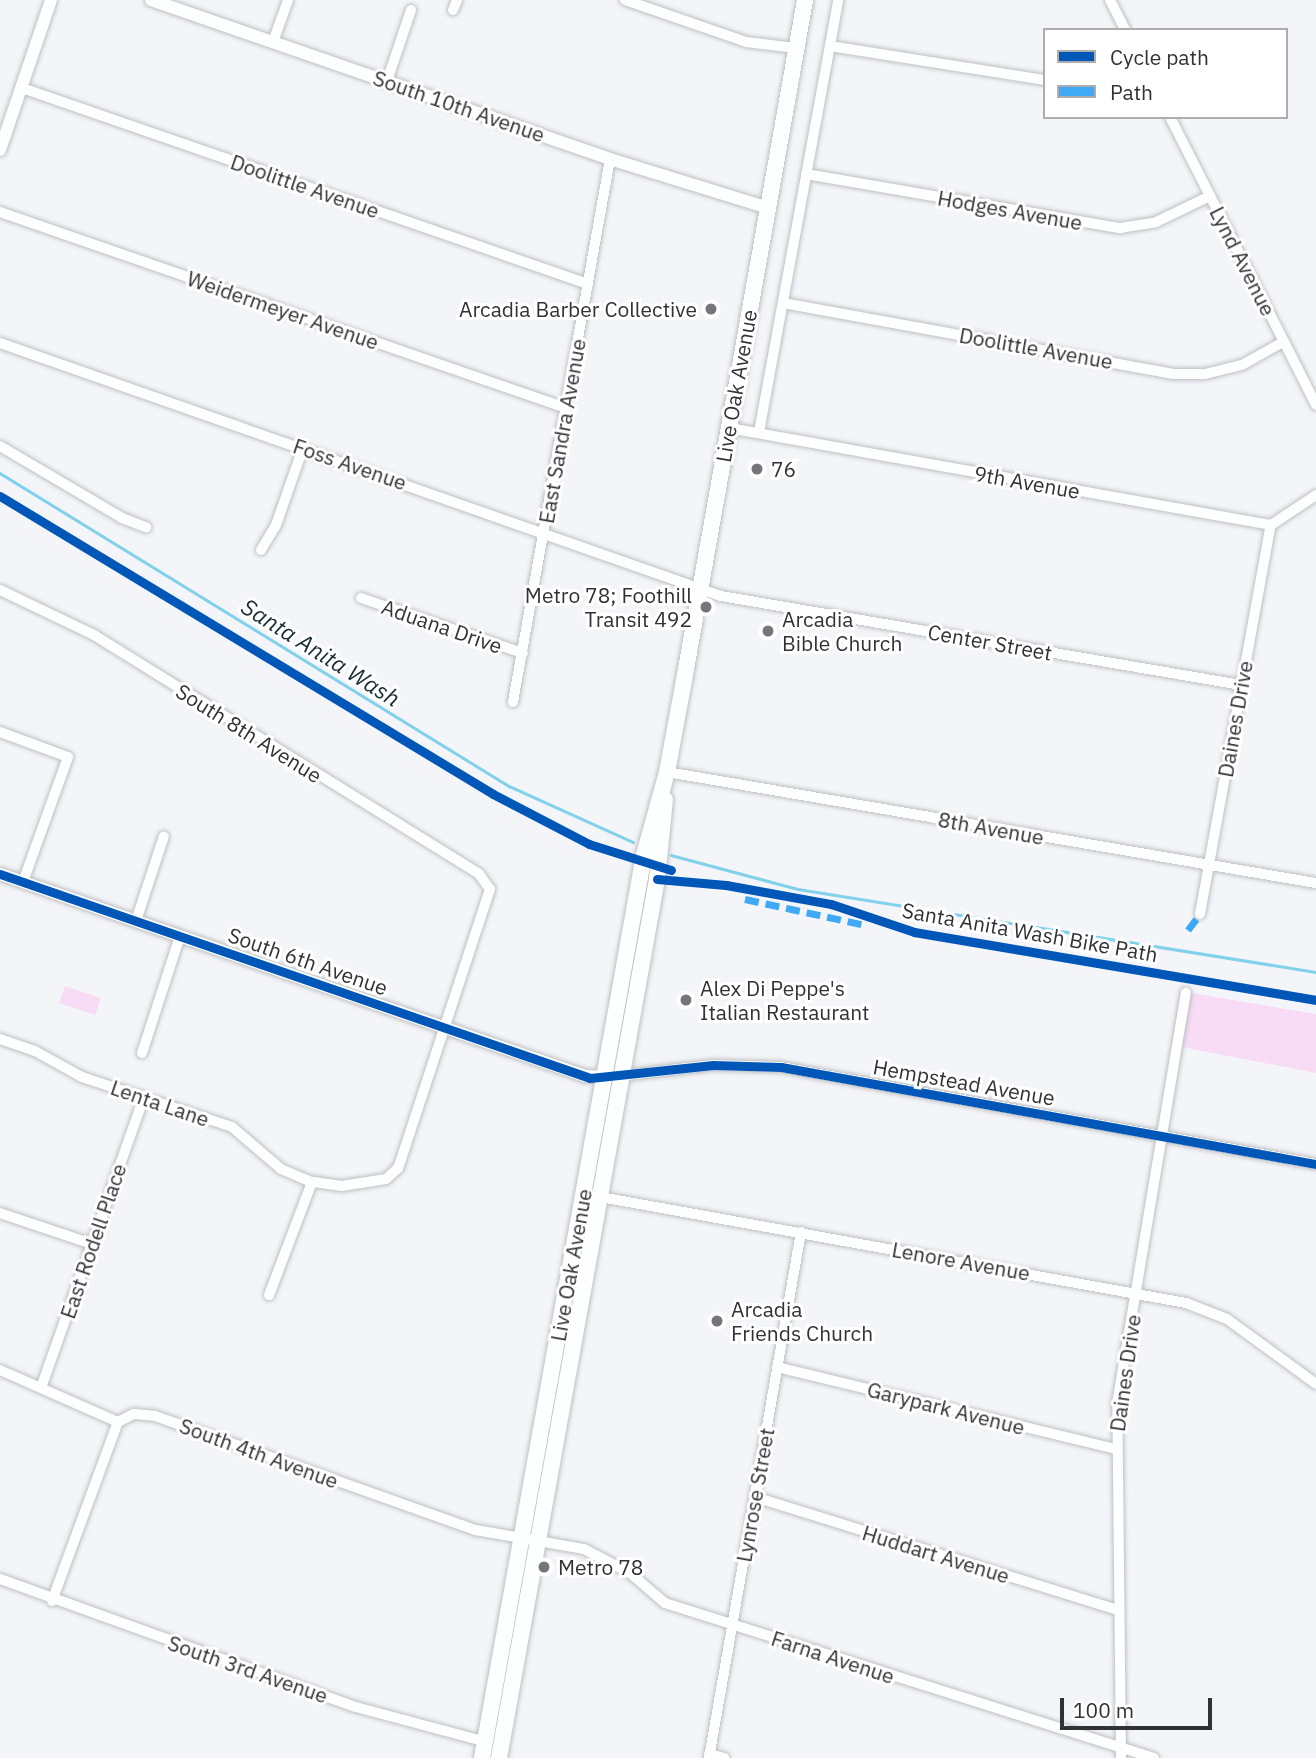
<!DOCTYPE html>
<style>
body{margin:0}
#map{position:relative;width:1316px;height:1758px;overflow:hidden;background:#f4f5f9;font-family:"IBM Plex Sans",sans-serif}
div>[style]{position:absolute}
.green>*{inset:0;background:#f8dcf5}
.stream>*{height:2.5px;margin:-1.25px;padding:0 1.25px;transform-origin:1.25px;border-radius:1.25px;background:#81d1ea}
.roads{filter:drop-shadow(0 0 2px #bfc0c3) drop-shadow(0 0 2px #bfc0c3)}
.minor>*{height:10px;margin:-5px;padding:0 5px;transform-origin:5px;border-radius:5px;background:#fdfefe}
.tertiary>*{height:12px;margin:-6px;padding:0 6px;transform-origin:6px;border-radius:6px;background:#fdfefe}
.primary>*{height:16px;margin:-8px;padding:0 8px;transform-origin:8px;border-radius:8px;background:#fdfefe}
.quiet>*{height:7px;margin-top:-3.5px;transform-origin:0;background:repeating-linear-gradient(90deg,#3fa9f5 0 14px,transparent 0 21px)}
.cycleway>*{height:9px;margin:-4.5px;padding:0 4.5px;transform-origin:4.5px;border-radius:4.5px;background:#0057b8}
.dots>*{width:19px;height:19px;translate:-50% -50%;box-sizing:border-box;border:4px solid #fff;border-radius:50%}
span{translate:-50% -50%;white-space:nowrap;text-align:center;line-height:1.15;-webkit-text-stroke:6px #fff;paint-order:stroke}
.street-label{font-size:21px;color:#313235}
.poi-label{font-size:21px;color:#313235}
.right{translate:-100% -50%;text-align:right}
.left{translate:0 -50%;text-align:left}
.water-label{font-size:23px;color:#192d34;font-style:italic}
.legend{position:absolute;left:1043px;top:28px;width:245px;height:91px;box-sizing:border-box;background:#fff;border:2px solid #adadae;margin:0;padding:9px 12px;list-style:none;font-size:21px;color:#313235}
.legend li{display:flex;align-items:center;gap:14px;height:35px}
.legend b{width:35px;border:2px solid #adadae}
.scale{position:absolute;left:1060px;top:1698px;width:152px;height:32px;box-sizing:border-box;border:4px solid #313235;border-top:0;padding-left:9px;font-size:21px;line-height:24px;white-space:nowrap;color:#313235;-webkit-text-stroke:5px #fff;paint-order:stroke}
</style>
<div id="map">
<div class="green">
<div style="clip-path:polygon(65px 986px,101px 998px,95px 1015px,59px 1003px)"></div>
<div style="clip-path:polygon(1180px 991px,1316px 1014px,1316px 1073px,1171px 1045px)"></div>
</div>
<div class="stream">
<div style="left:0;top:473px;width:598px;rotate:31.59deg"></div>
<div style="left:509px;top:786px;width:136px;rotate:24.3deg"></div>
<div style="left:671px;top:855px;width:131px;rotate:15deg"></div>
<div style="left:798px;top:889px;width:525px;rotate:9.1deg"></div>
</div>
<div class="roads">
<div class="minor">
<div style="left:625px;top:0;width:128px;rotate:19.1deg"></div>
<div style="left:746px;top:42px;width:50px;rotate:6.8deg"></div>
<div style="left:1110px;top:0;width:34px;rotate:63deg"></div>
<div style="left:453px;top:10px;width:11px;rotate:-68deg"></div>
<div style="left:273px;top:42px;width:45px;rotate:-70.3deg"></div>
<div style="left:830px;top:46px;width:218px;rotate:9deg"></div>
<div style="left:387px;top:81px;width:75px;rotate:-71.3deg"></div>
<div style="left:22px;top:88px;width:599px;rotate:19.1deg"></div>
<div style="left:1170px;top:117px;width:323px;rotate:63.1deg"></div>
<div style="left:806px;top:174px;width:319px;rotate:9.8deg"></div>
<div style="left:1120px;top:228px;width:36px;rotate:-9deg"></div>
<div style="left:1156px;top:222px;width:60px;rotate:-25.7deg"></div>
<div style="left:0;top:212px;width:599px;rotate:19.1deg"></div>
<div style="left:783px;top:303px;width:397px;rotate:10.3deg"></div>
<div style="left:1174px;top:374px;width:31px"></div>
<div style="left:1205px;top:374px;width:38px;rotate:-14deg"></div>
<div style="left:1242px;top:365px;width:47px;rotate:-29.3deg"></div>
<div style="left:0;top:343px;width:764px;rotate:19.34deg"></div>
<div style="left:721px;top:596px;width:528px;rotate:9.71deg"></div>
<div style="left:729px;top:428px;width:551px;rotate:10.15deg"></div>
<div style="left:1271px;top:525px;width:54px;rotate:-33.7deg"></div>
<div style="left:759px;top:432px;width:439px;rotate:-79.6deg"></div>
<div style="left:0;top:446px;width:142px;rotate:30.5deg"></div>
<div style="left:122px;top:518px;width:26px;rotate:21deg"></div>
<div style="left:261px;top:550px;width:29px;rotate:-59deg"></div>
<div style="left:276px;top:525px;width:82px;rotate:-70.7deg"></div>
<div style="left:0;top:590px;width:104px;rotate:25.6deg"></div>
<div style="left:94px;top:635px;width:453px;rotate:31.8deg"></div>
<div style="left:479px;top:874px;width:19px;rotate:54deg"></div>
<div style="left:490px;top:889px;width:294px;rotate:108.2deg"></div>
<div style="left:398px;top:1168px;width:16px;rotate:137deg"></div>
<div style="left:386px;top:1179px;width:45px;rotate:171deg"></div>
<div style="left:342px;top:1186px;width:30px;rotate:-172deg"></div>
<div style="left:312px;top:1182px;width:121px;rotate:110.8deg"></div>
<div style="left:361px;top:598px;width:171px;rotate:18.8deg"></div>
<div style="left:513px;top:702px;width:552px;rotate:-79.87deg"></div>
<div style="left:0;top:732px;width:72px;rotate:20.2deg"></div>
<div style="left:68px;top:757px;width:133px;rotate:109.8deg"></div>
<div style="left:667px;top:772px;width:658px;rotate:9.71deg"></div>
<div style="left:1200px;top:914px;width:395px;rotate:-79.7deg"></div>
<div style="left:136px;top:921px;width:89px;rotate:-71.8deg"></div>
<div style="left:0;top:1039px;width:37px;rotate:19deg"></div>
<div style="left:35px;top:1051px;width:54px;rotate:29deg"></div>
<div style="left:82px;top:1077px;width:158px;rotate:18.4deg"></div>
<div style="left:232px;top:1127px;width:65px;rotate:40.6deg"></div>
<div style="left:281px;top:1169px;width:34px;rotate:23deg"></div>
<div style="left:142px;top:1053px;width:123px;rotate:-72deg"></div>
<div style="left:619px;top:1076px;width:95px;rotate:-6.7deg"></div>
<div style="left:713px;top:1065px;width:68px;rotate:1.7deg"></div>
<div style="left:781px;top:1067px;width:544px;rotate:10.28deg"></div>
<div style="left:595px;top:1196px;width:601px;rotate:10.26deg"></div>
<div style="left:1186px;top:1303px;width:44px;rotate:21.3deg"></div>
<div style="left:1227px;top:1319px;width:110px;rotate:36.1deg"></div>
<div style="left:0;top:1213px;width:97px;rotate:18.6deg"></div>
<div style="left:777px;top:1367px;width:349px;rotate:13.6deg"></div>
<div style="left:0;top:1370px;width:129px;rotate:23.8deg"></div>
<div style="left:118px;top:1422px;width:18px;rotate:-27deg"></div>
<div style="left:134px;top:1414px;width:21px;rotate:5deg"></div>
<div style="left:155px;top:1416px;width:341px;rotate:19.6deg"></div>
<div style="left:476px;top:1530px;width:110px;rotate:10deg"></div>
<div style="left:584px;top:1549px;width:52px;rotate:27.6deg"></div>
<div style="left:630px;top:1573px;width:46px;rotate:40.6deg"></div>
<div style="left:665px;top:1603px;width:513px;rotate:17.59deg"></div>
<div style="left:42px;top:1385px;width:306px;rotate:-70.5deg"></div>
<div style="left:755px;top:1497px;width:380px;rotate:17.3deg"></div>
<div style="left:0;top:1579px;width:378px;rotate:19.8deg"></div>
<div style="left:356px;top:1707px;width:136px;rotate:15deg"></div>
<div style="left:52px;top:1601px;width:191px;rotate:-69.8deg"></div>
<div style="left:709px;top:1754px;width:16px;rotate:15deg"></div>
<div style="left:709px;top:1758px;width:534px;rotate:-80.08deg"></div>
<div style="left:1121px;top:1758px;width:354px;rotate:-90.6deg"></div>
<div style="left:1117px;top:1404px;width:417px;rotate:-80.5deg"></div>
</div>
<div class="tertiary">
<div style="left:151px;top:0;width:486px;rotate:19.1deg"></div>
<div style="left:610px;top:159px;width:165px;rotate:17.2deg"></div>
<div style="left:0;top:150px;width:158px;rotate:-71.2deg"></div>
<div style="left:0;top:874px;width:619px;rotate:19.05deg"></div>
<div style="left:585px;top:1076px;width:20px;rotate:3deg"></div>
</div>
<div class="primary">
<div style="left:482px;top:1758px;width:917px;rotate:-79.83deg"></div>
<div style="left:644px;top:855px;width:86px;rotate:-74.5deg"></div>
<div style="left:667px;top:772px;width:105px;rotate:-79.5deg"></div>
<div style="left:686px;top:669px;width:680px;rotate:-79.91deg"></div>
<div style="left:499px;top:1758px;width:893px;rotate:-79.81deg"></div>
<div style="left:657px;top:879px;width:80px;rotate:-84.3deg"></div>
</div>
</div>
<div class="quiet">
<div style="left:745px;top:899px;width:119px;rotate:12.2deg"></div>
<div style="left:1188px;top:930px;width:20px;rotate:-53deg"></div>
</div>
<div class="cycleway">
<div style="left:0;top:496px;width:576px;rotate:31.15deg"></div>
<div style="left:493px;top:794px;width:108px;rotate:27.5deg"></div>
<div style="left:589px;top:844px;width:86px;rotate:17.6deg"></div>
<div style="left:0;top:874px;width:624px;rotate:19.07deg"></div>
<div style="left:590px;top:1078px;width:124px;rotate:-6deg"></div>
<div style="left:713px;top:1065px;width:68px;rotate:1.7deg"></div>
<div style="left:781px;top:1067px;width:544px;rotate:10.28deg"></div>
<div style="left:657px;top:879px;width:69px;rotate:5deg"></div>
<div style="left:726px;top:885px;width:107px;rotate:10.3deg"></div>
<div style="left:831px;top:904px;width:88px;rotate:18.6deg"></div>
<div style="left:914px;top:932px;width:408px;rotate:9.6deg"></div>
</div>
<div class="dots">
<div style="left:711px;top:309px;background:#75767a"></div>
<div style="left:757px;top:469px;background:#75767a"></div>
<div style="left:706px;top:607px;background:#75767a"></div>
<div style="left:768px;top:631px;background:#75767a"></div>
<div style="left:686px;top:1000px;background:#75767a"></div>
<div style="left:717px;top:1321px;background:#75767a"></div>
<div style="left:544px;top:1567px;background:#75767a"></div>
</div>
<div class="street-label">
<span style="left:459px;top:106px;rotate:19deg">South 10th Avenue</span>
<span style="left:305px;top:186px;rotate:19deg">Doolittle Avenue</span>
<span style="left:1010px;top:210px;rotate:10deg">Hodges Avenue</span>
<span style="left:1243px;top:261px;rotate:63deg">Lynd Avenue</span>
<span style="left:283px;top:310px;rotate:19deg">Weidermeyer Avenue</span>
<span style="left:1036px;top:348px;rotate:10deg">Doolittle Avenue</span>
<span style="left:736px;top:386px;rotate:-80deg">Live Oak Avenue</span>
<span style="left:562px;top:431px;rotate:-80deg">East Sandra Avenue</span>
<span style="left:350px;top:464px;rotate:19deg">Foss Avenue</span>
<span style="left:1027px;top:482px;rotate:10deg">9th Avenue</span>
<span style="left:442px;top:626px;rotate:19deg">Aduana Drive</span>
<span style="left:990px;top:642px;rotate:10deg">Center Street</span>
<span style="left:1235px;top:719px;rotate:-80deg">Daines Drive</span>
<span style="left:249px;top:733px;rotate:32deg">South 8th Avenue</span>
<span style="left:991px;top:828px;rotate:10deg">8th Avenue</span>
<span style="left:1030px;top:932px;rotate:10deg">Santa Anita Wash Bike Path</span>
<span style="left:308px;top:961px;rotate:19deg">South 6th Avenue</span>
<span style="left:964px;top:1082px;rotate:10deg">Hempstead Avenue</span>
<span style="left:160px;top:1103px;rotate:19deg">Lenta Lane</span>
<span style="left:93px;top:1241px;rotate:-71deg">East Rodell Place</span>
<span style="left:961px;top:1261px;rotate:10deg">Lenore Avenue</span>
<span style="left:571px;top:1265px;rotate:-80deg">Live Oak Avenue</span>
<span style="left:1125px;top:1373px;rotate:-82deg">Daines Drive</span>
<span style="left:946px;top:1408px;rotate:14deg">Garypark Avenue</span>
<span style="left:259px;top:1453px;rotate:20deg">South 4th Avenue</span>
<span style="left:755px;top:1495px;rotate:-80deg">Lynrose Street</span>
<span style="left:936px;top:1554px;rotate:17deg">Huddart Avenue</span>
<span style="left:833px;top:1657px;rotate:18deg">Farna Avenue</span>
<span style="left:248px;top:1669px;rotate:19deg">South 3rd Avenue</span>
</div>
<div class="poi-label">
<span class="right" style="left:697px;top:309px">Arcadia Barber Collective</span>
<span class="left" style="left:771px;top:469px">76</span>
<span class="right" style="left:692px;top:607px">Metro 78; Foothill<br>Transit 492</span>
<span class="left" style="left:782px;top:631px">Arcadia<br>Bible Church</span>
<span class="left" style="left:700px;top:1000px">Alex Di Peppe's<br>Italian Restaurant</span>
<span class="left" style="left:731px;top:1321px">Arcadia<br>Friends Church</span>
<span class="left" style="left:558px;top:1567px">Metro 78</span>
</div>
<div class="water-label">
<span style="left:321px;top:652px;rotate:32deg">Santa Anita Wash</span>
</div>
<ul class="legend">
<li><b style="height:9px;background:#0057b8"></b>Cycle path</li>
<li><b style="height:9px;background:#3fa9f5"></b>Path</li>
</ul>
<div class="scale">100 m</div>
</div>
